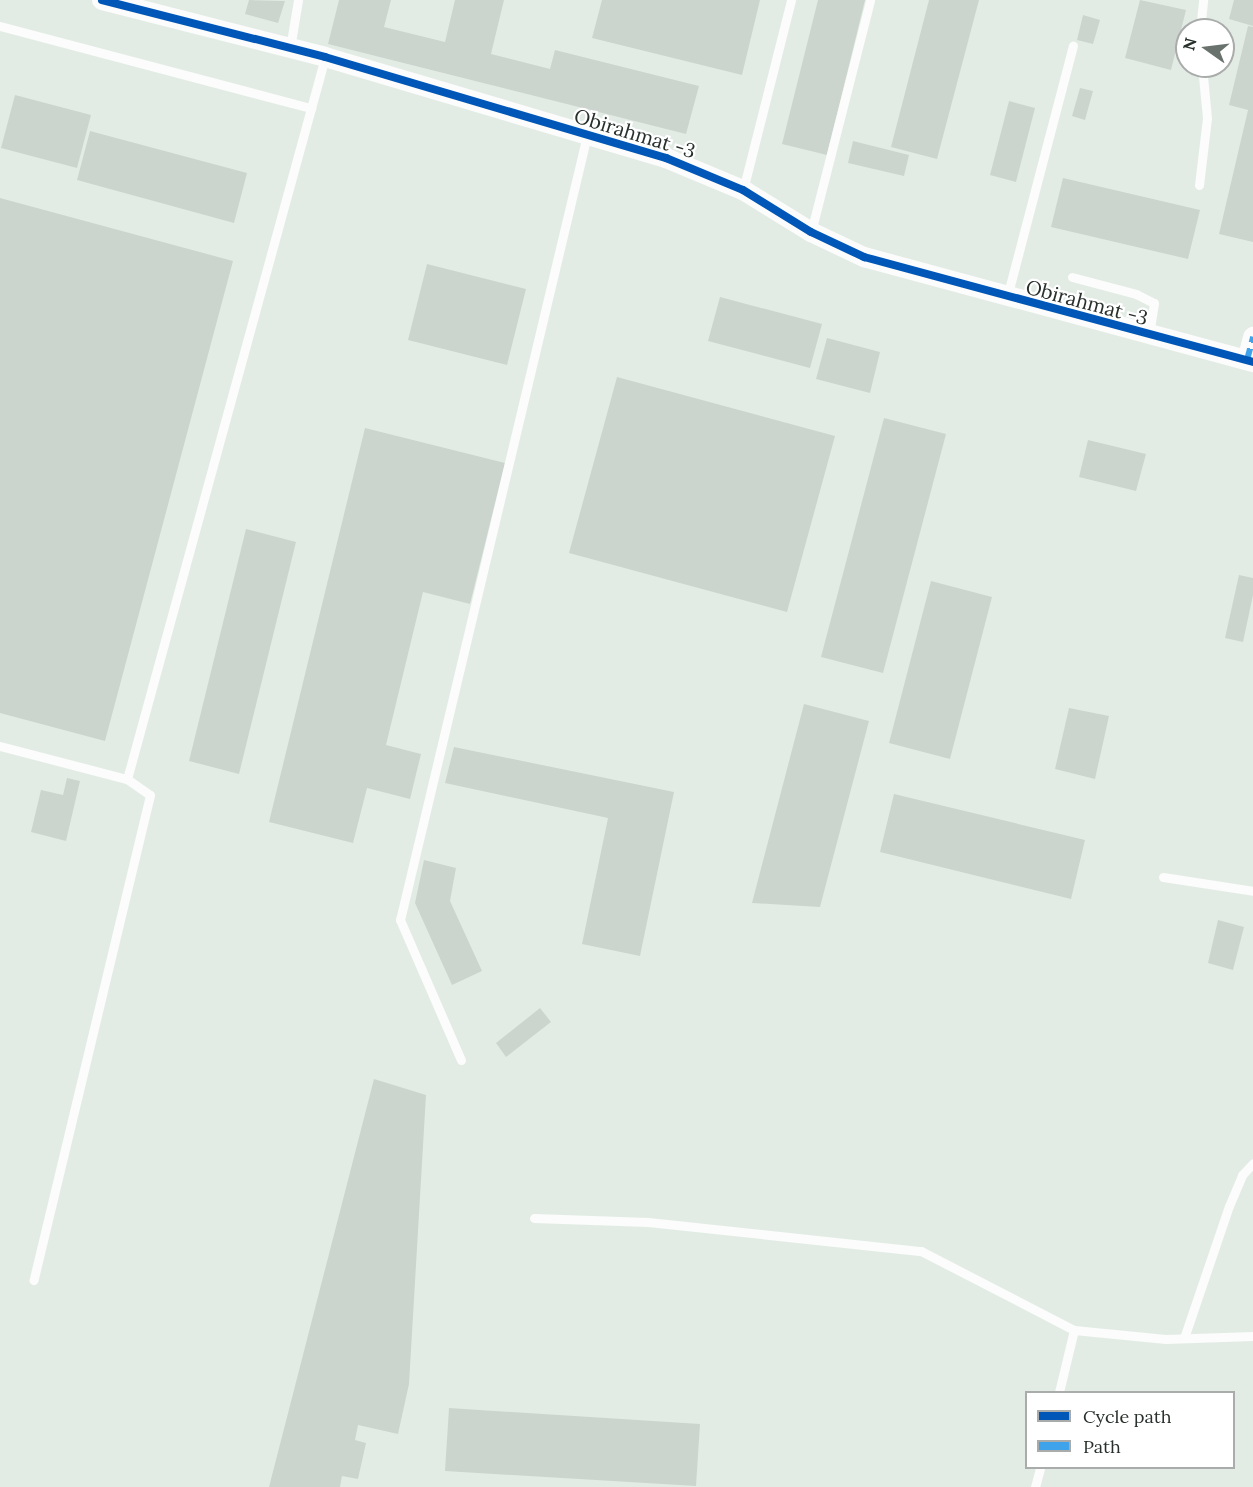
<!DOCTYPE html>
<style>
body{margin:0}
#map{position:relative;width:1253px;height:1487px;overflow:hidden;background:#e2ece5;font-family:Lora,serif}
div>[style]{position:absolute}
.building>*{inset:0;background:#ccd4ce}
.service>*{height:9px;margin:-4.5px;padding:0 4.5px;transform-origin:4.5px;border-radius:4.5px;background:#fbfcfb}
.minor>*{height:20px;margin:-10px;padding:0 10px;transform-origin:10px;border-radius:10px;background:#fbfcfb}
.quiet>*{height:6px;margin-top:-3px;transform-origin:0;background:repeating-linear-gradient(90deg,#3ea3eb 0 12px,transparent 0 18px)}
.cycleway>*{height:8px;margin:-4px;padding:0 4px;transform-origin:4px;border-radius:4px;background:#0057b8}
span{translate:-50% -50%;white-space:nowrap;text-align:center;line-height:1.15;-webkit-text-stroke:4.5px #fff;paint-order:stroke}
.street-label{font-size:20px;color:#28302b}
.legend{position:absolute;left:1025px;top:1391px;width:210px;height:78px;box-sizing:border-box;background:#fff;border:2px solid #a9acaa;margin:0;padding:8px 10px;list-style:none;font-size:18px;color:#28302b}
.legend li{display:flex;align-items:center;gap:12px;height:30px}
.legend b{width:30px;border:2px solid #a9acaa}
.north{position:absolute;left:1175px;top:18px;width:60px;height:60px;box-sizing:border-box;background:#fff;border:2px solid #a9acaa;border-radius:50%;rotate:284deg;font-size:16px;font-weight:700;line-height:24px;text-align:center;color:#28302b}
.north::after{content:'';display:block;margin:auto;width:21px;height:27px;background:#69726c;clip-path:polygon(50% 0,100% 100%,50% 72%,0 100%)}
</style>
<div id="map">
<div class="building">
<div style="clip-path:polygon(249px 0,285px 1px,278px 23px,245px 14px)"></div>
<div style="clip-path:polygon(339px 0,391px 0,384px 27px,445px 42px,455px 0,504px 0,491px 54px,550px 69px,555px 50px,699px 86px,686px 134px,328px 44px)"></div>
<div style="clip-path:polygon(602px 0,760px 0,742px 75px,592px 38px)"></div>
<div style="clip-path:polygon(818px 0,865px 0,827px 155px,782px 144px)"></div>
<div style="clip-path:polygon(929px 0,979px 0,937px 159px,891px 147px)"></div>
<div style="clip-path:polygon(1140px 0,1186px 10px,1171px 70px,1125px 58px)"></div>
<div style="clip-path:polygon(1234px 0,1253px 0,1253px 26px,1229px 19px)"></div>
<div style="clip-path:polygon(1083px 15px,1100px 20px,1093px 44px,1077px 40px)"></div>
<div style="clip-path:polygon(1248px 26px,1253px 27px,1253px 242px,1219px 234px,1248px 110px,1229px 105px)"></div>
<div style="clip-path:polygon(1080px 88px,1093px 91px,1085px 120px,1072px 116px)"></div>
<div style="clip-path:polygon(15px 95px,91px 115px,77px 168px,1px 148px)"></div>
<div style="clip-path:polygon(1009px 101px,1035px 108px,1016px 182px,990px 175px)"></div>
<div style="clip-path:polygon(90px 131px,247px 173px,234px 223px,77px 180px)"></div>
<div style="clip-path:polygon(853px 141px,909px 155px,904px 176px,848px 163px)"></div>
<div style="clip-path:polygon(1063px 178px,1200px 210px,1188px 259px,1051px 227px)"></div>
<div style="clip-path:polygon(0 198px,233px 261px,105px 741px,0 713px)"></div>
<div style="clip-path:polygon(427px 264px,526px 289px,507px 365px,408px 340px)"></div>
<div style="clip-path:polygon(720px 297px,822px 324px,810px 368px,708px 341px)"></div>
<div style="clip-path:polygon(827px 338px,880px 352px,870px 393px,816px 379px)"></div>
<div style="clip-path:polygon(617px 377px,835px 436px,787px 612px,569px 553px)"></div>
<div style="clip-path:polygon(884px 418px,946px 434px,883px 673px,821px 657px)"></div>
<div style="clip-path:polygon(365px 428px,505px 463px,470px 604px,423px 592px,386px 745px,421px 754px,410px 799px,367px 788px,353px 843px,269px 822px)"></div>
<div style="clip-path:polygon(1088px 440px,1146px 454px,1136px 491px,1079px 477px)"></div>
<div style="clip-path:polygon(246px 529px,296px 542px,239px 774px,189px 761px)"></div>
<div style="clip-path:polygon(1239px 575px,1253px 578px,1253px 595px,1243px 642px,1225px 638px)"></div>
<div style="clip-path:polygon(931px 581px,992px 597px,950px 759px,889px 743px)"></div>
<div style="clip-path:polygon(804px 704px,869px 721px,820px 907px,752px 903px)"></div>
<div style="clip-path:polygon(1069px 708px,1109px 716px,1095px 779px,1055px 769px)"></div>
<div style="clip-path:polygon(454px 747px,674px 792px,640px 956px,582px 944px,608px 818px,445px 783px)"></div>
<div style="clip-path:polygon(67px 778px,80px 781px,66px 841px,31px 832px,41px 790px,63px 795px)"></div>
<div style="clip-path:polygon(894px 794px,1085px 840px,1071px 899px,880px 852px)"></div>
<div style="clip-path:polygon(424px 860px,456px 868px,450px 901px,482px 971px,452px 985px,415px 903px)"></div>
<div style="clip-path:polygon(1218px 920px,1244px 927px,1233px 970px,1208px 963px)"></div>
<div style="clip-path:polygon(540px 1008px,551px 1022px,506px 1057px,496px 1043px)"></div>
<div style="clip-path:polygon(374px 1079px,426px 1095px,409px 1384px,398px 1434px,358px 1425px,355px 1440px,366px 1443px,358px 1479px,342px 1476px,340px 1487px,269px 1487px)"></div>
<div style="clip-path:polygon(449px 1408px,700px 1424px,696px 1486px,445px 1471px)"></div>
</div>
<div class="service">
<div style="left:0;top:26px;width:322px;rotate:14.8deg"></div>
<div style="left:1200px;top:30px;width:30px;rotate:-84deg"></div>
<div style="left:290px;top:48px;width:49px;rotate:-80.5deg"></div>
<div style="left:1199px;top:185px;width:67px;rotate:-83.2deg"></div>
<div style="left:1207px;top:118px;width:52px;rotate:-95.5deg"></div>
<div style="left:743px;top:190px;width:196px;rotate:-75.8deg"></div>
<div style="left:811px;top:232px;width:239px;rotate:-75.7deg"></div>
<div style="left:1072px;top:277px;width:66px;rotate:14.9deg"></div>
<div style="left:1136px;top:294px;width:20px;rotate:27deg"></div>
<div style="left:1154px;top:303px;width:33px;rotate:99deg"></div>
<div style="left:1007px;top:297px;width:260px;rotate:-75.3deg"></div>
<div style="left:0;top:746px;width:131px;rotate:14.6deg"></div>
<div style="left:127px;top:779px;width:28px;rotate:35deg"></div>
<div style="left:150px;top:795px;width:499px;rotate:103.5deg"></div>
<div style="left:127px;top:779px;width:749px;rotate:-74.66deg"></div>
<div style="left:1163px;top:877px;width:91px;rotate:8.8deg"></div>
<div style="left:461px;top:1060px;width:153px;rotate:-113.5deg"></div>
<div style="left:400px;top:920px;width:807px;rotate:-76.6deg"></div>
<div style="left:534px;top:1218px;width:114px;rotate:2deg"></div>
<div style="left:648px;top:1222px;width:275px;rotate:6.1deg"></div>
<div style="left:921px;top:1251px;width:172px;rotate:27.3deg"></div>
<div style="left:1074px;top:1330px;width:92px;rotate:5.6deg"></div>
<div style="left:1166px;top:1339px;width:87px;rotate:-2deg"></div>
<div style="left:1184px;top:1338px;width:139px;rotate:-71.2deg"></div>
<div style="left:1229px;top:1206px;width:34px;rotate:-67deg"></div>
<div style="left:1242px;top:1175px;width:16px;rotate:-47deg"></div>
<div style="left:1059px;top:1392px;width:64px;rotate:-76.4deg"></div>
<div style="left:1035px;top:1487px;width:20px;rotate:-75deg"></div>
</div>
<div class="minor">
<div style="left:102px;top:0;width:230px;rotate:14.3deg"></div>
<div style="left:325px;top:57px;width:356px;rotate:16.5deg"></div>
<div style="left:666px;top:158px;width:83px;rotate:22.6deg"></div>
<div style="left:743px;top:190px;width:80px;rotate:31.7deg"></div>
<div style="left:811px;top:232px;width:59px;rotate:25.3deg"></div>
<div style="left:864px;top:257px;width:403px;rotate:15.1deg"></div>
<div style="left:1247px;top:360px;width:24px;rotate:-75deg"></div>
</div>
<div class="quiet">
<div style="left:1247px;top:360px;width:24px;rotate:-75deg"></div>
</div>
<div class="cycleway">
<div style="left:102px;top:0;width:230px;rotate:14.3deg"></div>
<div style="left:325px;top:57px;width:356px;rotate:16.5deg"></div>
<div style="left:666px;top:158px;width:83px;rotate:22.6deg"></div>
<div style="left:743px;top:190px;width:80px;rotate:31.7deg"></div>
<div style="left:811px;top:232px;width:59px;rotate:25.3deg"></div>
<div style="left:864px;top:257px;width:403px;rotate:15.1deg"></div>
</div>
<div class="street-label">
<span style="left:635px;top:133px;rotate:17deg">Obirahmat -3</span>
<span style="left:1087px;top:302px;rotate:15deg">Obirahmat -3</span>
</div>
<ul class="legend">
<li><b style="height:8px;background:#0057b8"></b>Cycle path</li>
<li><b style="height:8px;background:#3ea3eb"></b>Path</li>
</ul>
<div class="north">N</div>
</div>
